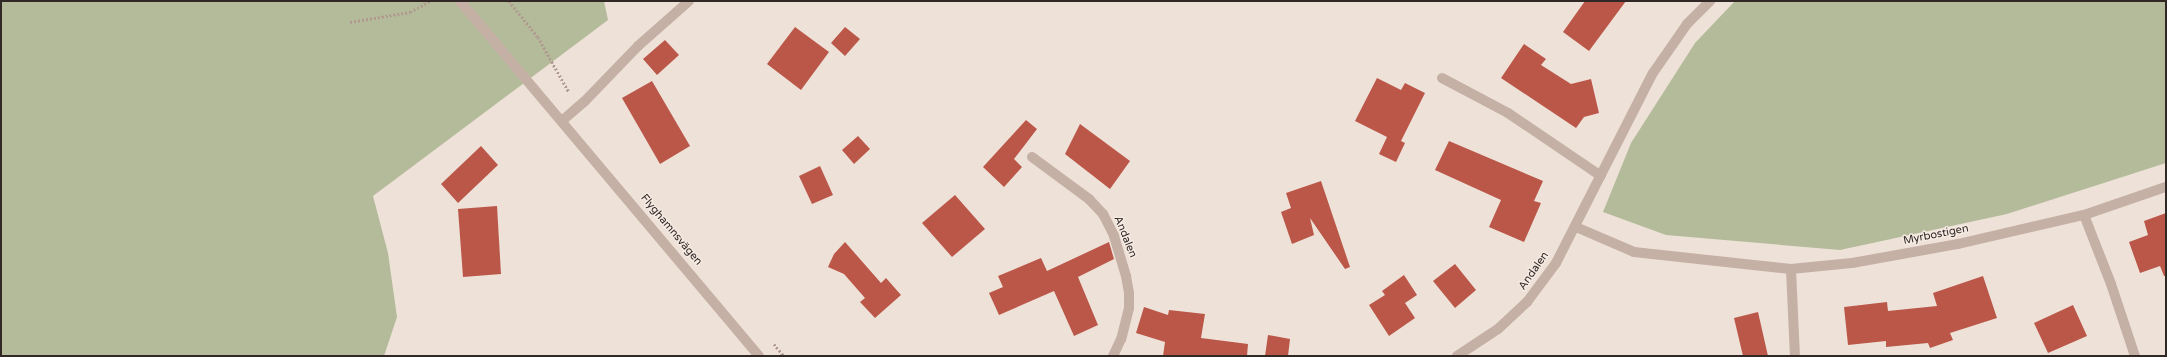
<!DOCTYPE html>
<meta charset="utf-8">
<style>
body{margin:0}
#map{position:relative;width:2167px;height:357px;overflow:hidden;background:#eee1d8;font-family:"Varela Round",sans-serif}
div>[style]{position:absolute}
.green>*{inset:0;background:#b4bb9a}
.building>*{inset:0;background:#bb5749}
.path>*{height:2.5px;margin-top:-1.25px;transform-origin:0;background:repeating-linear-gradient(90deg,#b09a90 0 2px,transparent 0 4px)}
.minor>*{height:10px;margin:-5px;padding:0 5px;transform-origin:5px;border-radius:5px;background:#c5b0a5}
span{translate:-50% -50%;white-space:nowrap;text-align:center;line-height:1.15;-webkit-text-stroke:3px #f6ebe3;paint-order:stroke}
.street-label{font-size:11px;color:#312826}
.frame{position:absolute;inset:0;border:2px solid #312826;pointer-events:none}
</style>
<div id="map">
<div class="green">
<div style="clip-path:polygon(1px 1px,604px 1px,608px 20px,373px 196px,388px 253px,397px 317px,384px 356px,1px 356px)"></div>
<div style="clip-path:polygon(1735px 1px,2166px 1px,2166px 163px,2007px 214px,1840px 250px,1666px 235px,1603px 212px,1631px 143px,1695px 43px)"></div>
</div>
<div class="building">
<div style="clip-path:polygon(1585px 1px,1626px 1px,1589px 51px,1563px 32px)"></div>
<div style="clip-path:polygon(795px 27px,829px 52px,801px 90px,767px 64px)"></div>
<div style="clip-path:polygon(845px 27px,860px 39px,845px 56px,831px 43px)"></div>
<div style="clip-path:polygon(665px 40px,679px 55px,657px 75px,643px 59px)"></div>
<div style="clip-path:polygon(1524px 44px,1546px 59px,1541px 65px,1571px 84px,1591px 79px,1599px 113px,1584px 117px,1576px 128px,1501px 78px)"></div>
<div style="clip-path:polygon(1377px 78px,1401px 90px,1405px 83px,1425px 93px,1401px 141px,1405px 143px,1396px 162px,1379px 154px,1387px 137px,1355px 121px)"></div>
<div style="clip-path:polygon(652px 81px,690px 146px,660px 164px,622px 98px)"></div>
<div style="clip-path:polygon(1026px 120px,1037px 129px,1014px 159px,1022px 167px,1004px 187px,983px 167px)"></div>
<div style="clip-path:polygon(1080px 124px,1130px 161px,1110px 189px,1065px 154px)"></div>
<div style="clip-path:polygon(858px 136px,870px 149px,854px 164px,842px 150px)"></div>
<div style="clip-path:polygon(1449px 141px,1543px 181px,1534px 201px,1541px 203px,1524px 242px,1489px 227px,1501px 200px,1435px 170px)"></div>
<div style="clip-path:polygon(481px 146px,498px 165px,458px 203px,441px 184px)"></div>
<div style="clip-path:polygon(820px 166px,833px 195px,812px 204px,799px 176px)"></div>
<div style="clip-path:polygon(1321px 181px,1350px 267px,1345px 269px,1310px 218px,1314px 235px,1292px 244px,1281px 212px,1291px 208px,1286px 193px)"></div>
<div style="clip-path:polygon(955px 195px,985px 229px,952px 257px,922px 223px)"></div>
<div style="clip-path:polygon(497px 206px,501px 274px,463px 277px,458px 209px)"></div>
<div style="clip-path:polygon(2166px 213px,2166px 276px,2164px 276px,2160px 266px,2140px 273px,2129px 242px,2148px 235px,2144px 221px)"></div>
<div style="clip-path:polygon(845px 242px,881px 283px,886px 278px,901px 295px,875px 318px,860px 302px,865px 298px,844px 274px,828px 267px,834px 254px)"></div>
<div style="clip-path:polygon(1109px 242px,1114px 259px,1078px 277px,1098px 325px,1074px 336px,1054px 291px,999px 315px,989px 293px,1003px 287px,998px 276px,1041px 258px,1047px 271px)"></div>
<div style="clip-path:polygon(1455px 264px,1476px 290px,1455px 308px,1433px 281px)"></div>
<div style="clip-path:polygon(1404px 275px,1417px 295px,1405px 303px,1415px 318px,1389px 336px,1369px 305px,1385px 295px,1382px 291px)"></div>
<div style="clip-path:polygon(1983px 276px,1997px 318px,1950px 333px,1953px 340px,1930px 348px,1928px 343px,1886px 347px,1886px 341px,1848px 345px,1844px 307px,1887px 302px,1888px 311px,1937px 306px,1933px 293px)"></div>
<div style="clip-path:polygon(2073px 305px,2087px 336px,2048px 353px,2034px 323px)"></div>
<div style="clip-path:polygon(1144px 307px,1168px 315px,1169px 310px,1205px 314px,1201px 338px,1248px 344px,1247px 356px,1163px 356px,1165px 342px,1136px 333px)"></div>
<div style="clip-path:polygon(1758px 312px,1768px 356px,1743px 356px,1734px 318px)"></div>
<div style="clip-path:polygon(1268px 335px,1290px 339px,1288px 356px,1265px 356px)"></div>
</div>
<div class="path">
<div style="left:509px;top:1px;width:46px;rotate:51.1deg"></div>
<div style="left:538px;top:37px;width:63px;rotate:60.6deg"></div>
<div style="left:350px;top:22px;width:61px;rotate:-9.5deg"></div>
<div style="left:410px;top:12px;width:23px;rotate:-29deg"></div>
<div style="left:774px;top:344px;width:16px;rotate:50deg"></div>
</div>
<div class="minor">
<div style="left:460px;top:1px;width:464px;rotate:49.9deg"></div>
<div style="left:1442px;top:78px;width:75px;rotate:27.9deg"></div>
<div style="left:1508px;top:113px;width:112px;rotate:34.1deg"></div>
<div style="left:563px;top:120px;width:28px;rotate:-41deg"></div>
<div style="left:584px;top:102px;width:78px;rotate:-46deg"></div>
<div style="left:638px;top:46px;width:68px;rotate:-41.4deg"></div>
<div style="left:1032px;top:157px;width:71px;rotate:36.4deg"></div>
<div style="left:1089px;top:199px;width:21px;rotate:47deg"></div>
<div style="left:1103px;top:214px;width:25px;rotate:63deg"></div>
<div style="left:1114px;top:236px;width:42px;rotate:73.3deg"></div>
<div style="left:1126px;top:276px;width:17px;rotate:80deg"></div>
<div style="left:1129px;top:293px;width:15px;rotate:90deg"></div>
<div style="left:1129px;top:308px;width:32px;rotate:104deg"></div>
<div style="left:1121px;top:339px;width:19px;rotate:115deg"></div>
<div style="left:2084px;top:215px;width:74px;rotate:68.6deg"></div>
<div style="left:2111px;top:284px;width:76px;rotate:71.6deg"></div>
<div style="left:1576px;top:227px;width:63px;rotate:23.3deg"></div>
<div style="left:1634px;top:252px;width:158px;rotate:6.2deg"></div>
<div style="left:1791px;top:269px;width:61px;rotate:-5.6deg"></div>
<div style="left:1852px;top:263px;width:108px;rotate:-10.2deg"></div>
<div style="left:1958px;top:244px;width:129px;rotate:-13deg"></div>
<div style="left:2084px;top:215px;width:87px;rotate:-18.9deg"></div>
<div style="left:1791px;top:269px;width:87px;rotate:87.4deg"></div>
<div style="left:1457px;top:356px;width:49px;rotate:-33.4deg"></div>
<div style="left:1498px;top:329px;width:40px;rotate:-43deg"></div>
<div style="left:1527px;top:302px;width:49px;rotate:-53.4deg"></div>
<div style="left:1556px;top:263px;width:213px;rotate:-63deg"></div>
<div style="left:1653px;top:73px;width:60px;rotate:-55.2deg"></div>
<div style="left:1687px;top:24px;width:33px;rotate:-45deg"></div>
</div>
<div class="street-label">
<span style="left:671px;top:230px;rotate:50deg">Flyghamnsvägen</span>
<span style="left:1936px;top:235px;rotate:-11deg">Myrbostigen</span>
<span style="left:1125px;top:237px;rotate:68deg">Andalen</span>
<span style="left:1534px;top:271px;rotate:-55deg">Andalen</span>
</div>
<div class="frame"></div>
</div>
